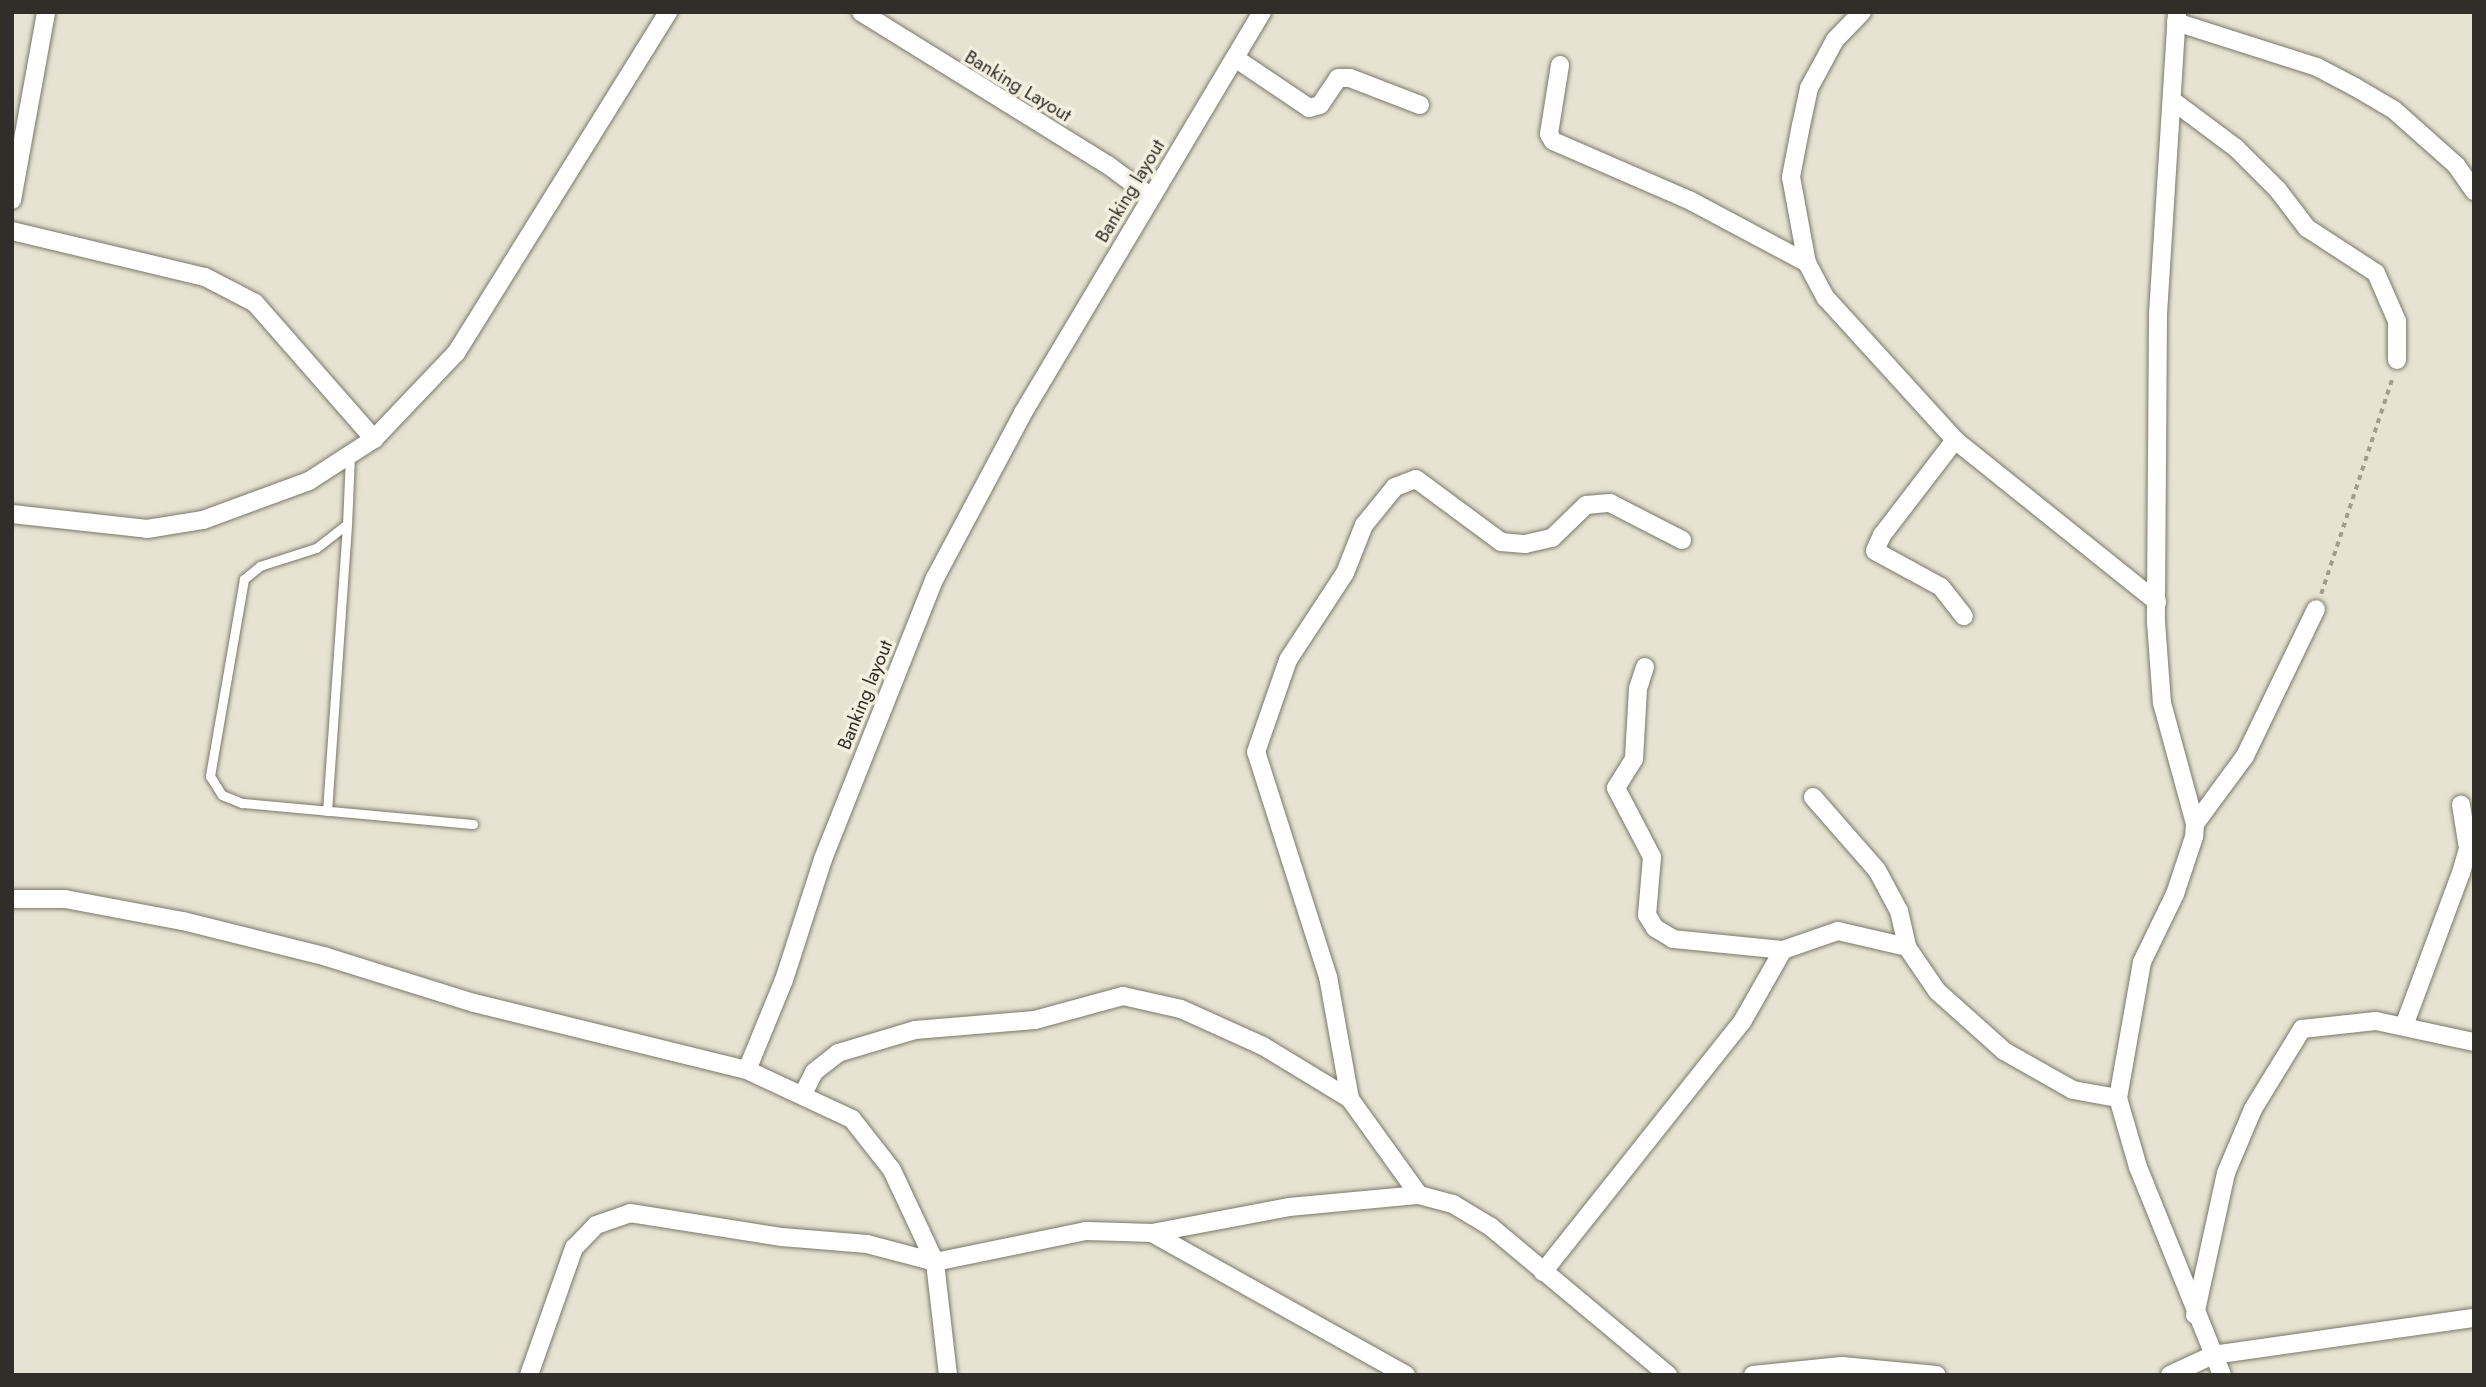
<!DOCTYPE html>
<style>
body{margin:0}
#map{position:relative;width:2486px;height:1387px;overflow:hidden;background:#e6e3d3;font-family:Jost,sans-serif}
div>[style]{position:absolute}
.path>*{height:3.5px;margin-top:-1.75px;transform-origin:0;background:repeating-linear-gradient(90deg,#a09e91 0 5px,transparent 0 10px)}
.roads{filter:drop-shadow(0 0 2px #7b7869) drop-shadow(0 0 2px #7b7869)}
.lane>*{height:9px;margin:-4.5px;padding:0 4.5px;transform-origin:4.5px;border-radius:4.5px;background:#fff}
.street>*{height:18px;margin:-9px;padding:0 9px;transform-origin:9px;border-radius:9px;background:#fff}
span{translate:-50% -50%;white-space:nowrap;text-align:center;line-height:1.15;-webkit-text-stroke:7px #f3f0e0;paint-order:stroke}
.street-label{font-size:19px;color:#302e28}
.frame{position:absolute;inset:0;border:14px solid #302e28;pointer-events:none}
</style>
<div id="map">
<div class="path">
<div style="left:2321px;top:594px;width:230px;rotate:-71.7deg"></div>
</div>
<div class="roads">
<div class="lane">
<div style="left:350px;top:456px;width:68px;rotate:92.5deg"></div>
<div style="left:347px;top:524px;width:39px;rotate:142deg"></div>
<div style="left:316px;top:548px;width:59px;rotate:162.2deg"></div>
<div style="left:260px;top:566px;width:21px;rotate:141deg"></div>
<div style="left:244px;top:579px;width:200px;rotate:99.8deg"></div>
<div style="left:210px;top:776px;width:22px;rotate:58deg"></div>
<div style="left:222px;top:795px;width:22px;rotate:22deg"></div>
<div style="left:242px;top:803px;width:232px;rotate:5.2deg"></div>
<div style="left:327px;top:811px;width:288px;rotate:-86deg"></div>
</div>
<div class="street">
<div style="left:861px;top:12px;width:291px;rotate:31.8deg"></div>
<div style="left:1108px;top:165px;width:54px;rotate:36.7deg"></div>
<div style="left:1862px;top:12px;width:39px;rotate:134deg"></div>
<div style="left:1835px;top:40px;width:55px;rotate:118.4deg"></div>
<div style="left:1809px;top:88px;width:38px;rotate:102deg"></div>
<div style="left:1801px;top:125px;width:53px;rotate:100.9deg"></div>
<div style="left:1791px;top:177px;width:87px;rotate:79.5deg"></div>
<div style="left:1807px;top:263px;width:40px;rotate:62deg"></div>
<div style="left:1826px;top:298px;width:192px;rotate:47.7deg"></div>
<div style="left:1955px;top:440px;width:259px;rotate:38.7deg"></div>
<div style="left:2177px;top:12px;width:305px;rotate:93.6deg"></div>
<div style="left:2158px;top:316px;width:306px;rotate:90.4deg"></div>
<div style="left:2156px;top:622px;width:81px;rotate:85.8deg"></div>
<div style="left:2162px;top:703px;width:125px;rotate:74.7deg"></div>
<div style="left:2195px;top:824px;width:13px;rotate:94deg"></div>
<div style="left:2194px;top:837px;width:60px;rotate:108.4deg"></div>
<div style="left:2175px;top:894px;width:76px;rotate:115.9deg"></div>
<div style="left:2142px;top:962px;width:138px;rotate:100deg"></div>
<div style="left:2118px;top:1098px;width:72px;rotate:73.8deg"></div>
<div style="left:2138px;top:1167px;width:224px;rotate:68deg"></div>
<div style="left:2176px;top:22px;width:148px;rotate:17.7deg"></div>
<div style="left:2317px;top:67px;width:43px;rotate:27.8deg"></div>
<div style="left:2355px;top:87px;width:45px;rotate:30.5deg"></div>
<div style="left:2394px;top:110px;width:83px;rotate:41.6deg"></div>
<div style="left:2456px;top:165px;width:32px;rotate:55deg"></div>
<div style="left:1235px;top:58px;width:89px;rotate:34deg"></div>
<div style="left:1309px;top:108px;width:11px;rotate:-15deg"></div>
<div style="left:1320px;top:105px;width:32px;rotate:-56deg"></div>
<div style="left:1338px;top:78px;width:12px"></div>
<div style="left:1350px;top:78px;width:75px;rotate:21.1deg"></div>
<div style="left:1560px;top:65px;width:70px;rotate:99.1deg"></div>
<div style="left:1549px;top:134px;width:8px;rotate:60deg"></div>
<div style="left:1553px;top:141px;width:150px;rotate:23.5deg"></div>
<div style="left:1691px;top:201px;width:132px;rotate:28.1deg"></div>
<div style="left:2173px;top:101px;width:79px;rotate:36.7deg"></div>
<div style="left:2236px;top:148px;width:59px;rotate:45deg"></div>
<div style="left:2278px;top:190px;width:48px;rotate:52.7deg"></div>
<div style="left:2307px;top:228px;width:82px;rotate:33.1deg"></div>
<div style="left:2376px;top:273px;width:52px;rotate:66.4deg"></div>
<div style="left:2397px;top:321px;width:39px;rotate:90deg"></div>
<div style="left:12px;top:200px;width:191px;rotate:-79.7deg"></div>
<div style="left:12px;top:231px;width:198px;rotate:13.4deg"></div>
<div style="left:205px;top:277px;width:56px;rotate:27.5deg"></div>
<div style="left:255px;top:303px;width:181px;rotate:48.8deg"></div>
<div style="left:1955px;top:440px;width:120px;rotate:127.5deg"></div>
<div style="left:1882px;top:535px;width:17px;rotate:114deg"></div>
<div style="left:1875px;top:551px;width:75px;rotate:28.6deg"></div>
<div style="left:1941px;top:587px;width:37px;rotate:52deg"></div>
<div style="left:12px;top:514px;width:136px;rotate:6.3deg"></div>
<div style="left:147px;top:529px;width:57px;rotate:-9.1deg"></div>
<div style="left:203px;top:520px;width:113px;rotate:-20.2deg"></div>
<div style="left:309px;top:481px;width:77px;rotate:-32.9deg"></div>
<div style="left:374px;top:439px;width:119px;rotate:-46.4deg"></div>
<div style="left:456px;top:353px;width:402px;rotate:-58.1deg"></div>
<div style="left:1645px;top:667px;width:23px;rotate:108deg"></div>
<div style="left:1638px;top:689px;width:70px;rotate:93.3deg"></div>
<div style="left:1634px;top:759px;width:34px;rotate:122deg"></div>
<div style="left:1616px;top:788px;width:78px;rotate:62.4deg"></div>
<div style="left:1652px;top:857px;width:58px;rotate:94.9deg"></div>
<div style="left:1647px;top:915px;width:15px;rotate:58deg"></div>
<div style="left:1655px;top:928px;width:21px;rotate:31deg"></div>
<div style="left:1673px;top:939px;width:111px;rotate:5.7deg"></div>
<div style="left:1813px;top:797px;width:97px;rotate:48.8deg"></div>
<div style="left:1877px;top:870px;width:47px;rotate:61.8deg"></div>
<div style="left:1899px;top:911px;width:37px;rotate:77deg"></div>
<div style="left:2195px;top:824px;width:84px;rotate:-53.7deg"></div>
<div style="left:2245px;top:756px;width:163px;rotate:-64.2deg"></div>
<div style="left:12px;top:899px;width:53px"></div>
<div style="left:65px;top:899px;width:120px;rotate:10.6deg"></div>
<div style="left:183px;top:921px;width:148px;rotate:14deg"></div>
<div style="left:327px;top:957px;width:154px;rotate:17.4deg"></div>
<div style="left:474px;top:1003px;width:281px;rotate:13.8deg"></div>
<div style="left:2404px;top:1026px;width:163px;rotate:-69.6deg"></div>
<div style="left:2461px;top:873px;width:26px;rotate:-74deg"></div>
<div style="left:2468px;top:848px;width:44px;rotate:-99.2deg"></div>
<div style="left:803px;top:1094px;width:25px;rotate:-63deg"></div>
<div style="left:814px;top:1072px;width:31px;rotate:-38deg"></div>
<div style="left:838px;top:1053px;width:80px;rotate:-16.6deg"></div>
<div style="left:915px;top:1030px;width:120px;rotate:-4.8deg"></div>
<div style="left:1035px;top:1020px;width:91px;rotate:-15.3deg"></div>
<div style="left:1123px;top:996px;width:59px;rotate:12.6deg"></div>
<div style="left:1181px;top:1009px;width:90px;rotate:24.3deg"></div>
<div style="left:1263px;top:1046px;width:102px;rotate:31.3deg"></div>
<div style="left:1419px;top:1195px;width:118px;rotate:-125.7deg"></div>
<div style="left:1350px;top:1099px;width:124px;rotate:-100.2deg"></div>
<div style="left:1328px;top:977px;width:236px;rotate:-107.7deg"></div>
<div style="left:1256px;top:752px;width:97px;rotate:-70.8deg"></div>
<div style="left:1288px;top:660px;width:104px;rotate:-56.8deg"></div>
<div style="left:1345px;top:573px;width:52px;rotate:-68.4deg"></div>
<div style="left:1364px;top:525px;width:49px;rotate:-50.8deg"></div>
<div style="left:1395px;top:487px;width:22px;rotate:-21deg"></div>
<div style="left:1416px;top:479px;width:106px;rotate:36.5deg"></div>
<div style="left:1501px;top:542px;width:24px;rotate:5deg"></div>
<div style="left:1525px;top:544px;width:28px;rotate:-13deg"></div>
<div style="left:1552px;top:538px;width:47px;rotate:-44.1deg"></div>
<div style="left:1586px;top:505px;width:24px;rotate:-5deg"></div>
<div style="left:1610px;top:503px;width:81px;rotate:27.2deg"></div>
<div style="left:1152px;top:1233px;width:291px;rotate:29.2deg"></div>
<div style="left:1543px;top:1272px;width:320px;rotate:-51.5deg"></div>
<div style="left:1742px;top:1022px;width:83px;rotate:-60.3deg"></div>
<div style="left:1783px;top:950px;width:58px;rotate:-19.1deg"></div>
<div style="left:1838px;top:931px;width:71px;rotate:13.1deg"></div>
<div style="left:1907px;top:947px;width:53px;rotate:55.7deg"></div>
<div style="left:1937px;top:991px;width:90px;rotate:41.8deg"></div>
<div style="left:2004px;top:1051px;width:79px;rotate:29.5deg"></div>
<div style="left:2073px;top:1090px;width:46px;rotate:10.1deg"></div>
<div style="left:2195px;top:1315px;width:145px;rotate:-77.7deg"></div>
<div style="left:2226px;top:1173px;width:69px;rotate:-67.1deg"></div>
<div style="left:2253px;top:1109px;width:94px;rotate:-58.5deg"></div>
<div style="left:2302px;top:1029px;width:74px;rotate:-6.2deg"></div>
<div style="left:2376px;top:1021px;width:100px;rotate:12.1deg"></div>
<div style="left:529px;top:1375px;width:135px;rotate:-70.5deg"></div>
<div style="left:574px;top:1248px;width:32px;rotate:-46deg"></div>
<div style="left:596px;top:1225px;width:36px;rotate:-19deg"></div>
<div style="left:630px;top:1213px;width:154px;rotate:9deg"></div>
<div style="left:782px;top:1237px;width:85px;rotate:4.7deg"></div>
<div style="left:867px;top:1244px;width:70px;rotate:14.8deg"></div>
<div style="left:935px;top:1262px;width:154px;rotate:-11.6deg"></div>
<div style="left:1086px;top:1231px;width:66px;rotate:1.7deg"></div>
<div style="left:1152px;top:1233px;width:139px;rotate:-10.7deg"></div>
<div style="left:1289px;top:1207px;width:131px;rotate:-5.3deg"></div>
<div style="left:1419px;top:1195px;width:35px;rotate:15deg"></div>
<div style="left:1453px;top:1204px;width:44px;rotate:31.2deg"></div>
<div style="left:1491px;top:1227px;width:231px;rotate:39.9deg"></div>
<div style="left:948px;top:1375px;width:114px;rotate:-96.6deg"></div>
<div style="left:935px;top:1262px;width:102px;rotate:-115.1deg"></div>
<div style="left:892px;top:1170px;width:65px;rotate:-128.1deg"></div>
<div style="left:852px;top:1119px;width:116px;rotate:-155deg"></div>
<div style="left:747px;top:1070px;width:97px;rotate:-67.7deg"></div>
<div style="left:784px;top:980px;width:127px;rotate:-72.1deg"></div>
<div style="left:823px;top:859px;width:302px;rotate:-68.3deg"></div>
<div style="left:935px;top:578px;width:187px;rotate:-61.9deg"></div>
<div style="left:1023px;top:413px;width:467px;rotate:-59.2deg"></div>
<div style="left:1753px;top:1375px;width:89px;rotate:-5.8deg"></div>
<div style="left:1842px;top:1366px;width:95px;rotate:5.4deg"></div>
<div style="left:2170px;top:1375px;width:47px;rotate:-24.9deg"></div>
<div style="left:2213px;top:1355px;width:264px;rotate:-8.1deg"></div>
</div>
</div>
<div class="street-label">
<span style="left:1018px;top:86px;rotate:31deg">Banking Layout</span>
<span style="left:1130px;top:191px;rotate:-59deg">Banking layout</span>
<span style="left:865px;top:695px;rotate:-68deg">Banking layout</span>
</div>
<div class="frame"></div>
</div>
